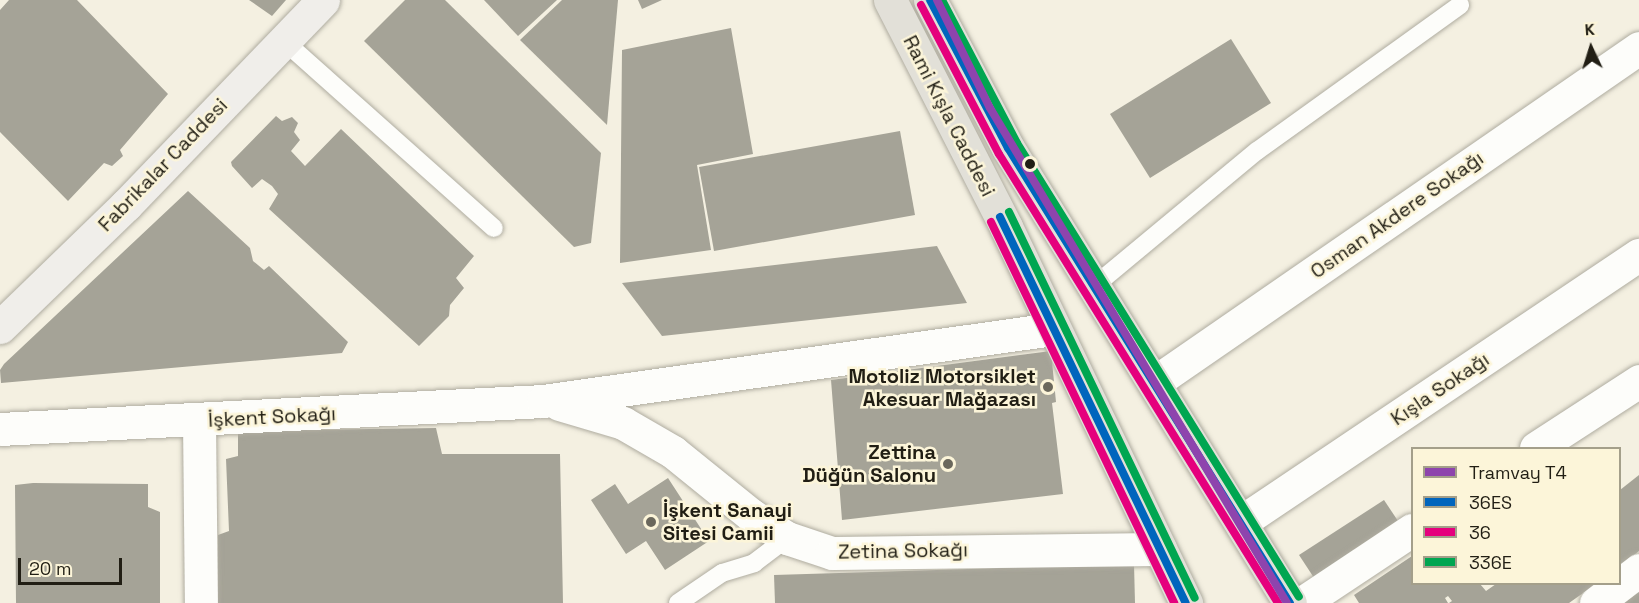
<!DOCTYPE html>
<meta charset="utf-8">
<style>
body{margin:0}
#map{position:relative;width:1639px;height:603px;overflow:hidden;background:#f4f0e1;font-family:"Space Grotesk",sans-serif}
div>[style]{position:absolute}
.building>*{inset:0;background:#a5a397}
.roads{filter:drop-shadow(0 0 2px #afaca0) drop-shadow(0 0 2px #afaca0)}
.lane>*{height:18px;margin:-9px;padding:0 9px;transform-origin:9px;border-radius:9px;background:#fdfdfa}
.street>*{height:33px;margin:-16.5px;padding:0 16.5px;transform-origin:16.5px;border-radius:16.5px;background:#fdfdfa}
.secondary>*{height:33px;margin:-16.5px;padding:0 16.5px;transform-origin:16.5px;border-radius:16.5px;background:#f0eeea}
.primary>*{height:33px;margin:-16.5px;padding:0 16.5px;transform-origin:16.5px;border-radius:16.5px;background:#e2e0d8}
.bus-1>*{height:8px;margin:-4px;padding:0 4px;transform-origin:4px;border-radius:4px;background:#0065bd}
.bus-2>*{height:8px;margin:-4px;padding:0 4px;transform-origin:4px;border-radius:4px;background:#e5007d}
.bus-3>*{height:8px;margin:-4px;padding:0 4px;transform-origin:4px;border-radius:4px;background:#00a651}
.tram-1>*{height:8px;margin:-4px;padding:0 4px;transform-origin:4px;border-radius:4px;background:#8e44ad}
.dots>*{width:16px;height:16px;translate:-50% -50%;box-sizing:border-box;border:3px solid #fcf5d9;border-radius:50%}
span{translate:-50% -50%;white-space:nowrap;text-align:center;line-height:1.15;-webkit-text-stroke:5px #fcf5d9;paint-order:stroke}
.street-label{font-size:20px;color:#211e14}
.poi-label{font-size:20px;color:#211e14;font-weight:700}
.right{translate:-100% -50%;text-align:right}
.left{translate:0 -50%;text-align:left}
.legend{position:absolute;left:1411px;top:447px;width:210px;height:138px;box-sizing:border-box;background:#fcf5d9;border:2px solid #a49f8a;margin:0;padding:8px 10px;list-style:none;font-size:18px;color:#211e14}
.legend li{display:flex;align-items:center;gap:12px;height:30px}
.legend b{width:30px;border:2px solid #a49f8a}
.north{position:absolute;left:1561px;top:18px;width:60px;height:60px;-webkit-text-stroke:4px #fcf5d9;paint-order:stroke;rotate:356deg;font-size:16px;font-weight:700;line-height:24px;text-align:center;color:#211e14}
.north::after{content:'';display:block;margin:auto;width:21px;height:27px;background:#211e14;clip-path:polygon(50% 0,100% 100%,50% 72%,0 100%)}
.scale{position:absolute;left:18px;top:558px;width:104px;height:27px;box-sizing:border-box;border:3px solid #211e14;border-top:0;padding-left:8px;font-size:18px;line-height:21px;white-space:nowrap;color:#211e14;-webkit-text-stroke:4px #fcf5d9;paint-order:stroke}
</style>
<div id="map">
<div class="building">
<div style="clip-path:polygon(9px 0,77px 0,168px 94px,120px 150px,123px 156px,112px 166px,104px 163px,68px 201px,0 132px,0 10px)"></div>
<div style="clip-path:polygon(249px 0,286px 0,272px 16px)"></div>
<div style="clip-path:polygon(405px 0,445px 0,601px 153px,591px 243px,574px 247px,364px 41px)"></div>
<div style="clip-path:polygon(484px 0,557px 0,518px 36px)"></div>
<div style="clip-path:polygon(562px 0,618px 0,607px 125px,520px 40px)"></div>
<div style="clip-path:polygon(638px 0,662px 0,642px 9px)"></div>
<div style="clip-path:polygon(731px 28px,753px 154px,697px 165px,711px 250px,620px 263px,622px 50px)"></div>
<div style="clip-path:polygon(1231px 39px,1271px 103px,1150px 178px,1110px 114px)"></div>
<div style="clip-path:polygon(276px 116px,282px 121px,292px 117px,298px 123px,294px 132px,300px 140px,291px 151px,305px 166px,341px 129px,474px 256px,456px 278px,464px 288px,450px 305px,449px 316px,419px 346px,269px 209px,278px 194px,272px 186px,262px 179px,252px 188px,232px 166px,231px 162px)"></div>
<div style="clip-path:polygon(900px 131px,915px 215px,714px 251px,699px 167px)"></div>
<div style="clip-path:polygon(188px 191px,250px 248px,253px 261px,264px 270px,269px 266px,348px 342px,342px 353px,1px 383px,0 370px,4px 364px)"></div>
<div style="clip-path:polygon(937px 246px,967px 303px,662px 336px,622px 283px)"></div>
<div style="clip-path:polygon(1051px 351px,1056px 402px,1052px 403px,1063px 494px,842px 520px,831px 380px)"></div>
<div style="clip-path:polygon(436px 428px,442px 454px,560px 454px,563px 603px,218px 603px,218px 535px,229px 531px,226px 459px,238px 456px,238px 431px)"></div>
<div style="clip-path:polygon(1639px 475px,1639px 551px,1620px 566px,1620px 490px)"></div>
<div style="clip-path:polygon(668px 478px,709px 541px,665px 570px,646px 541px,626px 554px,591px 500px,615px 484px,628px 504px)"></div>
<div style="clip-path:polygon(33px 483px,148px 484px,148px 507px,160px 512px,160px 603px,16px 603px,15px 485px)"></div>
<div style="clip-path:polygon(1384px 500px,1406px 533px,1320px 587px,1299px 555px)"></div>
<div style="clip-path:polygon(1412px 556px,1412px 584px,1480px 584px,1486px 591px,1496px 584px,1596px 584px,1569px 603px,1449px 603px,1452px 601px,1448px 596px,1445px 598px,1448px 603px,1359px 603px,1354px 595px)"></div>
<div style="clip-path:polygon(1134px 564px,1135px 603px,775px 603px,774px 575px)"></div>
<div style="clip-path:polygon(1639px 592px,1639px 603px,1623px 603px)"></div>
</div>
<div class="roads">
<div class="lane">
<div style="left:284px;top:41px;width:281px;rotate:41.7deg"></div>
<div style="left:1093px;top:287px;width:213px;rotate:-39.7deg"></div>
<div style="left:1257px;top:151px;width:250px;rotate:-35.7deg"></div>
<div style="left:678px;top:603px;width:53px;rotate:-34.3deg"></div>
<div style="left:722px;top:573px;width:34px;rotate:-17deg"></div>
<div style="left:754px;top:563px;width:41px;rotate:-37.1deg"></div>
</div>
<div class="street">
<div style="left:1155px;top:382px;width:588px;rotate:-34.61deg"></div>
<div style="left:559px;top:404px;width:67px;rotate:16.5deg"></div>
<div style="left:623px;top:423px;width:58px;rotate:30.1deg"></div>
<div style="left:673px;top:452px;width:100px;rotate:38.9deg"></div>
<div style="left:751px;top:515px;width:43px;rotate:32.6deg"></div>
<div style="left:787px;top:538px;width:47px;rotate:18.4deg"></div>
<div style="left:832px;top:553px;width:328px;rotate:-0.7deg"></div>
<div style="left:199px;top:421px;width:182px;rotate:89.4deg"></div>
<div style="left:0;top:429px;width:544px;rotate:-2.95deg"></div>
<div style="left:543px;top:401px;width:515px;rotate:-8.04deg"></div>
<div style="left:1536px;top:448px;width:123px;rotate:-33deg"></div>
<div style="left:1241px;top:522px;width:479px;rotate:-33.9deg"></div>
<div style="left:1302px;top:603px;width:132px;rotate:-33.6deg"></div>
<div style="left:1596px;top:603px;width:54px;rotate:-37.5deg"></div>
</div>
<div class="secondary">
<div style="left:0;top:327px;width:175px;rotate:-44.1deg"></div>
<div style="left:126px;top:205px;width:284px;rotate:-46.1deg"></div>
</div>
<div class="primary">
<div style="left:890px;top:0;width:255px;rotate:62.9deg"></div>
<div style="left:1006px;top:227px;width:417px;rotate:64.4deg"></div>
<div style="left:930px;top:0;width:167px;rotate:62.2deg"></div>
<div style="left:1008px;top:148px;width:535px;rotate:58.21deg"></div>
</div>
</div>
<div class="bus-1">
<div style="left:930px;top:0;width:167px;rotate:62.2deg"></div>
<div style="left:1008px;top:148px;width:535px;rotate:58.21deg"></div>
<div style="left:1000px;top:217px;width:428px;rotate:64.3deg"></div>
</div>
<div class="bus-2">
<div style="left:921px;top:5px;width:168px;rotate:62.4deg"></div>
<div style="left:999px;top:154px;width:529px;rotate:58.14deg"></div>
<div style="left:991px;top:222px;width:423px;rotate:64.3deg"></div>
</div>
<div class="bus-3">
<div style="left:942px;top:0;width:161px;rotate:62.3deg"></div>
<div style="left:1017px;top:143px;width:534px;rotate:58.15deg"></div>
<div style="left:1009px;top:212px;width:428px;rotate:64.3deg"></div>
</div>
<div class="tram-1">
<div style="left:937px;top:0;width:120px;rotate:63.9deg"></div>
<div style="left:990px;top:108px;width:577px;rotate:59.04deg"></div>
</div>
<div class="dots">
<div style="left:1030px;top:164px;background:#211e14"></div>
<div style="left:1048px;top:387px;background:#6b685c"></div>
<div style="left:948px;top:464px;background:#6b685c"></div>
<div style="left:651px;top:522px;background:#6b685c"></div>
</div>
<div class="street-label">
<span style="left:949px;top:116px;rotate:63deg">Rami Kışla Caddesi</span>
<span style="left:163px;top:165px;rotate:-46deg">Fabrikalar Caddesi</span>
<span style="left:1397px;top:215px;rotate:-35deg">Osman Akdere Sokağı</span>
<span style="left:1440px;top:389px;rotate:-34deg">Kışla Sokağı</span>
<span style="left:272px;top:417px;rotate:-3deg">İşkent Sokağı</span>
<span style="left:903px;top:551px;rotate:-1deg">Zetina Sokağı</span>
</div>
<div class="poi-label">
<span class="right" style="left:1036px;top:388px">Motoliz Motorsiklet<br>Akesuar Mağazası</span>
<span class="right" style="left:936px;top:464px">Zettina<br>Düğün Salonu</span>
<span class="left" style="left:663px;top:522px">İşkent Sanayi<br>Sitesi Camii</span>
</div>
<ul class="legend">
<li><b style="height:8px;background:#8e44ad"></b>Tramvay T4</li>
<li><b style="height:8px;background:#0065bd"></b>36ES</li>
<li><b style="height:8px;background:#e5007d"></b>36</li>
<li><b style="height:8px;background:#00a651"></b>336E</li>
</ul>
<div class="north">K</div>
<div class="scale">20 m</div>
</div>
